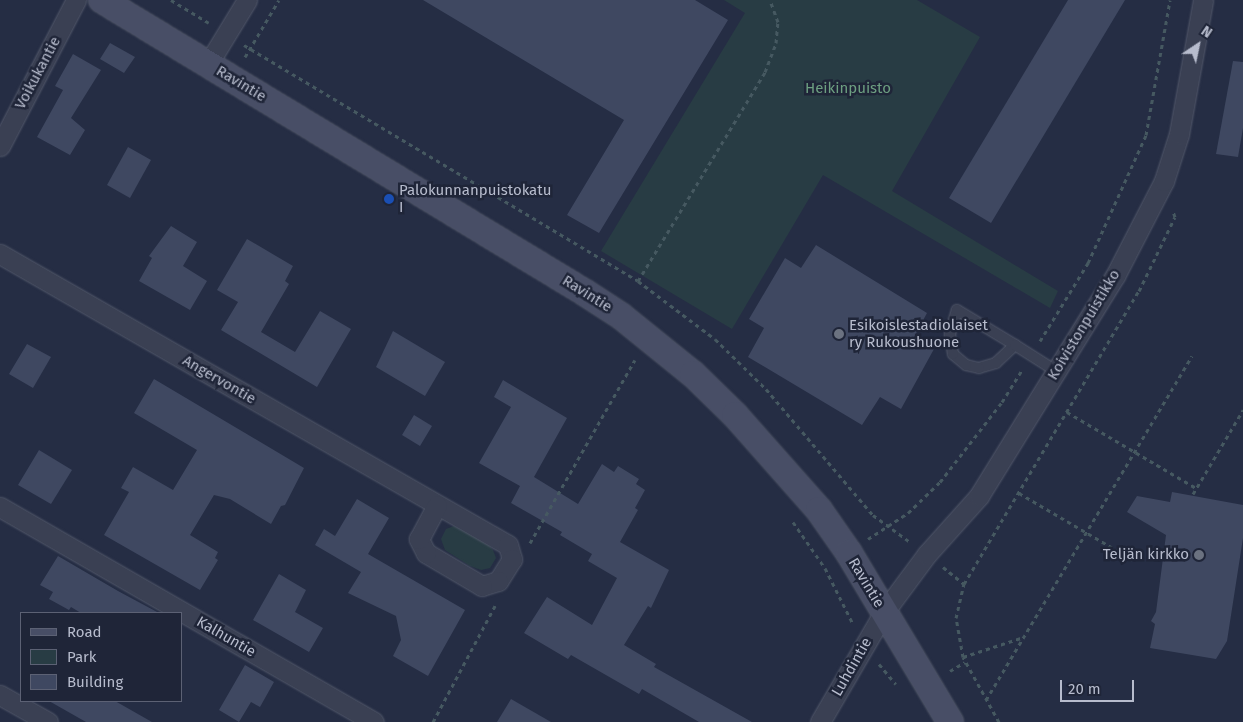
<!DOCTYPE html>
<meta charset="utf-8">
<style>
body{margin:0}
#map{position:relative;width:1243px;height:722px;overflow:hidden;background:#252d44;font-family:"Fira Sans",sans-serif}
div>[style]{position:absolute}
.green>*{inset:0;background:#283c44}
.building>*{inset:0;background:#3f4861}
.path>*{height:3px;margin-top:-1.5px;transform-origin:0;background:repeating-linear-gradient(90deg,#465961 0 4px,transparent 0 8px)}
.roads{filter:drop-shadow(0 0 1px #52586a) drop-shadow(0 0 1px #52586a)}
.lane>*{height:10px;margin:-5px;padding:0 5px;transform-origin:5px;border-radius:5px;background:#3a4053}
.street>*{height:19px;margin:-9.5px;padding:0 9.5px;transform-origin:9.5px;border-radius:9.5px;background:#3a4053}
.secondary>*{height:26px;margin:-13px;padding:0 13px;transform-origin:13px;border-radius:13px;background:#484e66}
.dots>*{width:14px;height:14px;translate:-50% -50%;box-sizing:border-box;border:2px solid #1f2538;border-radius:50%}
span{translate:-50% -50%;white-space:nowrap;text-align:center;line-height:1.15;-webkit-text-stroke:5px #1f2538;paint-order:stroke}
.street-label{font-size:15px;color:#b7bccd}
.park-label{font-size:15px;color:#6d9f81}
.poi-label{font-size:15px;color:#b7bccd}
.left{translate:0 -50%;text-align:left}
.right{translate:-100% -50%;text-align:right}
.legend{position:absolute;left:20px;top:612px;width:162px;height:90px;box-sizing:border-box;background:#1f2538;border:1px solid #5c6174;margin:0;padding:6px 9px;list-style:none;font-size:15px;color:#b7bccd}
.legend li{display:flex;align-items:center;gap:10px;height:25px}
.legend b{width:25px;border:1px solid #5c6174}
.north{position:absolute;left:1173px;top:20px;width:50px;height:50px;-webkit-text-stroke:4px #1f2538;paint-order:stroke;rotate:34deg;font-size:14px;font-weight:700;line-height:20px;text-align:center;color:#b7bccd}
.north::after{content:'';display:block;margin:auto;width:18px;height:22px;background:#b7bccd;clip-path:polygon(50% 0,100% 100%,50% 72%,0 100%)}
.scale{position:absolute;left:1060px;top:680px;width:74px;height:22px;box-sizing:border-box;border:2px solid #b7bccd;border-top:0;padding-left:6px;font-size:15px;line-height:18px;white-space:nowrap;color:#b7bccd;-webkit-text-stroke:4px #1f2538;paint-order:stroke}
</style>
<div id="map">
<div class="green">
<div style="clip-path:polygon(724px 0,917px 0,980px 37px,892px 191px,1058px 291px,1050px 308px,823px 175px,732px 329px,601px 251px,745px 13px)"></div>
<div style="clip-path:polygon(454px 526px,484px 540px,493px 550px,496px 558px,490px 568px,481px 570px,470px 566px,445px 550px,441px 539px,446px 529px)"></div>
</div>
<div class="building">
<div style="clip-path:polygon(423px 0,695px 0,728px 20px,599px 233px,567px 215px,624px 120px)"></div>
<div style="clip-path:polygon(1068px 0,1125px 0,991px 223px,949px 198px)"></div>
<div style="clip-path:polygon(110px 43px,135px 57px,124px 73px,100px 59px)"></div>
<div style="clip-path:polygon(73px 54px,101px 70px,71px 118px,85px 130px,70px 155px,37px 137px,63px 90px,55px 86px)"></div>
<div style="clip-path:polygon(1233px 61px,1243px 62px,1243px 128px,1238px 157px,1216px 154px)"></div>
<div style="clip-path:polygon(128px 147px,151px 160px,130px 198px,107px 185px)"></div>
<div style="clip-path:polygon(171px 226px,197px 242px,183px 266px,207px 281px,190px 310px,139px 281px,152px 258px,149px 256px)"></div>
<div style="clip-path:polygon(247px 239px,293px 266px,285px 281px,289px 284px,261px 332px,295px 352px,320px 311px,351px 329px,317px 387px,221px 330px,238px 302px,217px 290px)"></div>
<div style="clip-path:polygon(816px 245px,927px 313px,913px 339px,934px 349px,901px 409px,880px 397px,862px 425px,748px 357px,764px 328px,749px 319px,785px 258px,801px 268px)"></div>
<div style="clip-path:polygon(393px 331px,445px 362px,425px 396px,376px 367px)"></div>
<div style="clip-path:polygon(27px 344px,51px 357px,33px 388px,9px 374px)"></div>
<div style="clip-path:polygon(154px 379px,304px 468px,285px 505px,281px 506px,271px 524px,230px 499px,214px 495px,190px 535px,218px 552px,215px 558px,218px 560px,200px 590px,104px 535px,129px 492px,121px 488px,133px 467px,173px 490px,197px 450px,134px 413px)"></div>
<div style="clip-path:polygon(503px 380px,567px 418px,534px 477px,578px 504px,602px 464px,614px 472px,618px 466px,639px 479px,636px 484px,645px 490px,635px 508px,638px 510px,620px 542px,669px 570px,651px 608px,648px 606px,624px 645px,656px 664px,654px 667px,752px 722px,699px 722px,642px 689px,639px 694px,571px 655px,568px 659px,524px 633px,547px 597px,592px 625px,617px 578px,588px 561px,592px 554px,560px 535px,562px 532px,511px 503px,520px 486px,479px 463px,511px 407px,494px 397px)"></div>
<div style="clip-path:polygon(414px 415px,432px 426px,420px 446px,402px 435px)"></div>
<div style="clip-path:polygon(39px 450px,72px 470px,51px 504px,18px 485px)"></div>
<div style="clip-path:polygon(1172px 492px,1243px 505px,1243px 538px,1227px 641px,1216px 659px,1150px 648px,1155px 624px,1151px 621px,1156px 612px,1166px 535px,1127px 512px,1137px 496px,1170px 502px)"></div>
<div style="clip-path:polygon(357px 499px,389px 518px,368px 554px,465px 610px,428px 676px,393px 656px,401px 640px,396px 616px,348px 593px,361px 572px,315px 545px,324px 529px,335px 536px)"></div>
<div style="clip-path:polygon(58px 556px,118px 591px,159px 613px,81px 613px,71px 607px,69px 610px,49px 599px,53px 592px,40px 585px)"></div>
<div style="clip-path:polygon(279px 574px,306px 590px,295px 612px,323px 628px,309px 652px,253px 620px)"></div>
<div style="clip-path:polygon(245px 665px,274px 682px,260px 707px,251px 702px,239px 722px,219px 710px)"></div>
<div style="clip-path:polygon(511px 699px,551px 722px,497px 722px)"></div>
<div style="clip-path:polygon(49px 701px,115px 701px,152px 722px,86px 722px)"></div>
</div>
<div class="path">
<div style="left:171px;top:0;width:44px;rotate:31.2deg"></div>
<div style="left:244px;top:45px;width:459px;rotate:30.9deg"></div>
<div style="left:638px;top:281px;width:96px;rotate:37deg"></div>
<div style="left:715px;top:339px;width:71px;rotate:44.4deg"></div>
<div style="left:766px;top:389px;width:165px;rotate:49.7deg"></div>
<div style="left:873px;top:515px;width:46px;rotate:36.1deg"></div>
<div style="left:245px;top:57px;width:66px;rotate:-59.2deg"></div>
<div style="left:638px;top:281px;width:245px;rotate:-58.7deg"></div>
<div style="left:765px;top:72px;width:31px;rotate:-69deg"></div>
<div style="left:776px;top:43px;width:21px;rotate:-85deg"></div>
<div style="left:778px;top:22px;width:23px;rotate:-110deg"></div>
<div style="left:1040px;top:341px;width:92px;rotate:-58.4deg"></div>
<div style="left:1088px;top:263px;width:141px;rotate:-65.6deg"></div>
<div style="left:1146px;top:135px;width:137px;rotate:-79.9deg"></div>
<div style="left:1067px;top:412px;width:150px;rotate:30.5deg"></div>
<div style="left:1019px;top:493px;width:132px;rotate:30.4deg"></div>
<div style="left:1193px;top:494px;width:98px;rotate:-59.2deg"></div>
<div style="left:793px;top:522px;width:56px;rotate:55.2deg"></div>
<div style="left:825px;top:568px;width:63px;rotate:63.4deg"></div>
<div style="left:868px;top:539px;width:48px;rotate:-33deg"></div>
<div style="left:908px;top:513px;width:45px;rotate:-44.1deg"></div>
<div style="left:940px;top:482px;width:101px;rotate:-52.2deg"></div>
<div style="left:1002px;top:402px;width:38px;rotate:-58deg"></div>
<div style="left:530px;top:543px;width:211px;rotate:-60.2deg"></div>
<div style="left:943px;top:567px;width:27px;rotate:39deg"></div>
<div style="left:963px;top:657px;width:64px;rotate:-18.2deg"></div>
<div style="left:879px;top:664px;width:26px;rotate:50deg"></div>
<div style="left:950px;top:671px;width:17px;rotate:-31deg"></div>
<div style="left:986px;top:700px;width:401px;rotate:-59.1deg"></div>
<div style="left:433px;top:722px;width:132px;rotate:-61.9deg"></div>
<div style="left:999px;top:722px;width:74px;rotate:-119deg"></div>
<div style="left:963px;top:657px;width:40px;rotate:-100deg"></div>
<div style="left:956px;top:618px;width:35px;rotate:-77deg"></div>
<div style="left:964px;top:584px;width:341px;rotate:-59.2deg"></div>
<div style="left:1139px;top:291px;width:82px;rotate:-64.1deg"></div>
<div style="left:1175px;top:217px;width:6px;rotate:-108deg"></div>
</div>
<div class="roads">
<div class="lane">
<div style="left:1015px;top:345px;width:26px;rotate:137deg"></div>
<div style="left:996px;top:363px;width:18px;rotate:164deg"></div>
<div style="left:979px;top:368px;width:13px;rotate:-167deg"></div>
<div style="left:966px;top:365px;width:17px;rotate:-140deg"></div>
<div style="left:953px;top:354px;width:20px;rotate:-99deg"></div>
<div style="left:950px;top:334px;width:25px;rotate:-74deg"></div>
<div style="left:957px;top:310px;width:68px;rotate:31.1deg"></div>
<div style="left:1015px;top:345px;width:49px;rotate:32.4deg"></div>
</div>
<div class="street">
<div style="left:208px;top:64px;width:75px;rotate:-58.6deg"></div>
<div style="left:0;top:146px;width:165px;rotate:-62.5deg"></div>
<div style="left:0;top:254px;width:585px;rotate:29.81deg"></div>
<div style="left:508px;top:545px;width:15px;rotate:74deg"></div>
<div style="left:512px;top:559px;width:26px;rotate:122deg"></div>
<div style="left:498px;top:581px;width:17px;rotate:163deg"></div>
<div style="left:482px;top:586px;width:65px;rotate:-149.5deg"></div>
<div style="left:426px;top:553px;width:16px;rotate:-117deg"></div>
<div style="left:419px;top:539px;width:38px;rotate:-62deg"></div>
<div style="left:0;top:507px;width:431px;rotate:29.9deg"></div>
<div style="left:0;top:695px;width:55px;rotate:29.4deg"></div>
<div style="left:820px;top:722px;width:127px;rotate:-59.8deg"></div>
<div style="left:884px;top:612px;width:72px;rotate:-53.4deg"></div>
<div style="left:927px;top:554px;width:78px;rotate:-48.1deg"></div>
<div style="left:979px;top:496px;width:259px;rotate:-58.3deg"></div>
<div style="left:1115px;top:276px;width:107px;rotate:-62.7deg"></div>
<div style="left:1164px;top:181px;width:49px;rotate:-72.3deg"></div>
<div style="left:1179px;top:134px;width:136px;rotate:-79.8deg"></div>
</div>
<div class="secondary">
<div style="left:102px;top:0;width:564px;rotate:31.21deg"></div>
<div style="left:584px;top:292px;width:44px;rotate:33deg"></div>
<div style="left:621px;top:316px;width:92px;rotate:38.9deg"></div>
<div style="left:693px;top:374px;width:59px;rotate:44.3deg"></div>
<div style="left:735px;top:415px;width:127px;rotate:48.5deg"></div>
<div style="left:819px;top:510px;width:52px;rotate:55.1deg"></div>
<div style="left:849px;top:553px;width:197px;rotate:59.1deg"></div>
</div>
</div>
<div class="dots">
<div style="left:389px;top:199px;background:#1a4fb4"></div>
<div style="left:839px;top:334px;background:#6b7280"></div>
<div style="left:1199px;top:555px;background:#6b7280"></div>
</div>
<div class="street-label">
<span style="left:38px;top:73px;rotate:-62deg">Voikukantie</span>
<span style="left:241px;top:84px;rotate:31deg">Ravintie</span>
<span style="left:587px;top:294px;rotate:32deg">Ravintie</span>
<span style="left:1084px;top:325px;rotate:-59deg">Koivistonpuistikko</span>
<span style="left:219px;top:380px;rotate:30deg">Angervontie</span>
<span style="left:866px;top:583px;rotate:59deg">Ravintie</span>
<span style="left:226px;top:637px;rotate:30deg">Kalhuntie</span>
<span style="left:852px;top:667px;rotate:-60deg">Luhdintie</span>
</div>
<div class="park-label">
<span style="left:848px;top:89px">Heikinpuisto</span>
</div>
<div class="poi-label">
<span class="left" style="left:399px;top:199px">Palokunnanpuistokatu<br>I</span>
<span class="left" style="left:849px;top:334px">Esikoislestadiolaiset<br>ry Rukoushuone</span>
<span class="right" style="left:1189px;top:555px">Teljän kirkko</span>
</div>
<ul class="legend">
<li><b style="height:6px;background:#484e66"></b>Road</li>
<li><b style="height:14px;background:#283c44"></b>Park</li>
<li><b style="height:14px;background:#3f4861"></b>Building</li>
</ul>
<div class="north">N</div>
<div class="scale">20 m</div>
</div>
